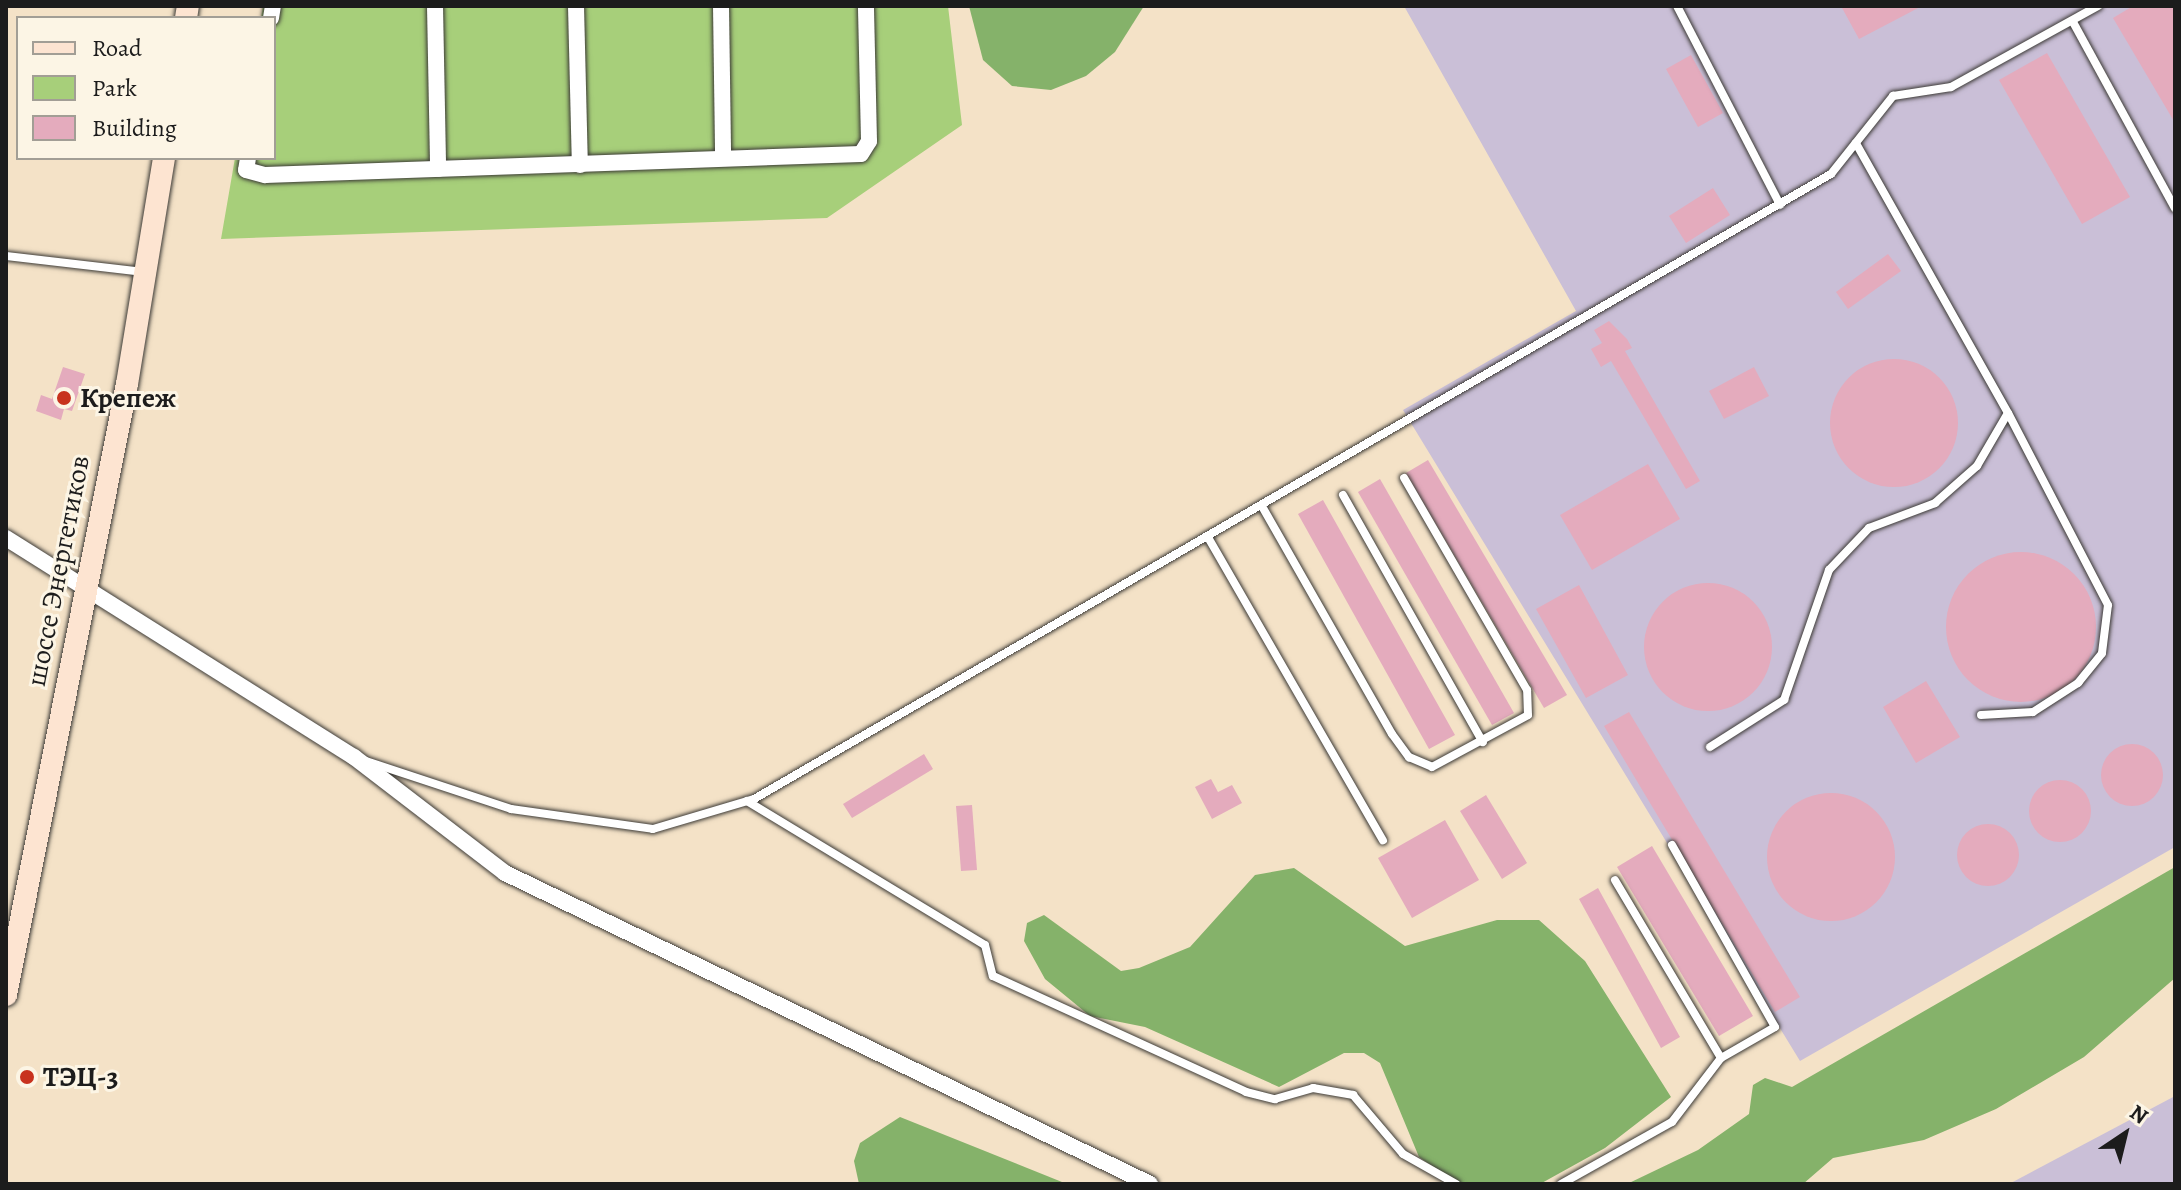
<!DOCTYPE html>
<meta charset="utf-8">
<style>
body{margin:0}
#map{position:relative;width:2181px;height:1190px;overflow:hidden;background:#f4e2c7;font-family:Alegreya,serif}
div>[style]{position:absolute}
.industrial>*{inset:0;background:#cabfd7}
.green>*{inset:0;background:#a7cf7a}
.forest>*{inset:0;background:#85b26a}
.building>*{inset:0;background:#e4abbd}
.round{border-radius:50%}
.roads{filter:drop-shadow(0 0 2px #3c3a36) drop-shadow(0 0 2px #3c3a36)}
.service>*{height:8px;margin:-4px;padding:0 4px;transform-origin:4px;border-radius:4px;background:#fff}
.minor>*{height:16px;margin:-8px;padding:0 8px;transform-origin:8px;border-radius:8px;background:#fff}
.secondary>*{height:22px;margin:-11px;padding:0 11px;transform-origin:11px;border-radius:11px;background:#fde4d1}
.dots>*{width:22px;height:22px;translate:-50% -50%;box-sizing:border-box;border:4px solid #fcf5e5;border-radius:50%}
span{translate:-50% -50%;white-space:nowrap;text-align:center;line-height:1.15;-webkit-text-stroke:6px #fcf5e5;paint-order:stroke}
.poi-label{font-size:28px;color:#1c1c1c;font-weight:700}
.left{translate:0 -50%;text-align:left}
.street-label{font-size:28px;color:#1c1c1c}
.frame{position:absolute;inset:0;border:8px solid #1c1c1c;pointer-events:none}
.legend{position:absolute;left:16px;top:16px;width:260px;height:144px;box-sizing:border-box;background:#fcf5e5;border:2px solid #a29e95;margin:0;padding:10px 14px;list-style:none;font-size:24px;color:#1c1c1c}
.legend li{display:flex;align-items:center;gap:16px;height:40px}
.legend b{width:40px;border:2px solid #a29e95}
.north{position:absolute;left:2085px;top:1094px;width:80px;height:80px;-webkit-text-stroke:6px #fcf5e5;paint-order:stroke;rotate:35deg;font-size:22px;font-weight:700;line-height:32px;text-align:center;color:#1c1c1c}
.north::after{content:'';display:block;margin:auto;width:28px;height:36px;background:#1c1c1c;clip-path:polygon(50% 0,100% 100%,50% 72%,0 100%)}
</style>
<div id="map">
<div class="industrial">
<div style="clip-path:polygon(1404px 6px,2175px 6px,2175px 847px,1800px 1061px,1403px 410px,1576px 311px)"></div>
<div style="clip-path:polygon(2175px 1096px,2175px 1184px,2009px 1184px)"></div>
</div>
<div class="green">
<div style="clip-path:polygon(263px 6px,948px 6px,962px 125px,827px 218px,221px 239px,235px 158px,274px 158px,274px 18px,261px 18px)"></div>
</div>
<div class="forest">
<div style="clip-path:polygon(969px 6px,1144px 6px,1115px 52px,1086px 76px,1051px 90px,1012px 86px,983px 60px)"></div>
<div style="clip-path:polygon(2175px 867px,2175px 978px,2084px 1057px,1996px 1109px,1924px 1140px,1833px 1158px,1803px 1184px,1627px 1184px,1698px 1150px,1749px 1114px,1753px 1085px,1765px 1078px,1792px 1087px)"></div>
<div style="clip-path:polygon(1294px 868px,1405px 946px,1497px 920px,1539px 920px,1585px 961px,1671px 1097px,1605px 1148px,1540px 1184px,1459px 1184px,1419px 1157px,1380px 1063px,1364px 1053px,1344px 1053px,1279px 1087px,1145px 1027px,1090px 1016px,1045px 979px,1024px 941px,1027px 923px,1044px 915px,1121px 971px,1139px 968px,1190px 947px,1255px 875px)"></div>
<div style="clip-path:polygon(900px 1117px,1067px 1184px,859px 1184px,854px 1161px,860px 1143px)"></div>
</div>
<div class="building">
<div style="clip-path:polygon(1841px 6px,1922px 6px,1859px 39px)"></div>
<div style="clip-path:polygon(2133px 6px,2175px 6px,2175px 123px,2113px 18px)"></div>
<div style="clip-path:polygon(2047px 53px,2130px 197px,2082px 224px,1999px 80px)"></div>
<div style="clip-path:polygon(1691px 55px,1723px 113px,1698px 127px,1666px 69px)"></div>
<div style="clip-path:polygon(1713px 188px,1730px 215px,1686px 243px,1669px 216px)"></div>
<div style="clip-path:polygon(1888px 254px,1901px 271px,1848px 309px,1836px 292px)"></div>
<div style="clip-path:polygon(1609px 321px,1627px 339px,1632px 348px,1625px 351px,1700px 481px,1686px 489px,1611px 361px,1601px 367px,1591px 349px,1602px 343px,1594px 330px)"></div>
<div class="round" style="left:1830px;top:359px;width:128px;height:128px"></div>
<div style="clip-path:polygon(63px 367px,85px 374px,72px 411px,64px 409px,61px 420px,36px 411px,41px 395px,52px 399px)"></div>
<div style="clip-path:polygon(1754px 367px,1769px 396px,1724px 419px,1709px 391px)"></div>
<div style="clip-path:polygon(1428px 460px,1567px 695px,1544px 708px,1406px 473px)"></div>
<div style="clip-path:polygon(1648px 464px,1680px 519px,1592px 570px,1560px 515px)"></div>
<div style="clip-path:polygon(1380px 479px,1514px 713px,1492px 725px,1358px 492px)"></div>
<div style="clip-path:polygon(1323px 500px,1455px 735px,1429px 749px,1298px 514px)"></div>
<div class="round" style="left:1946px;top:552px;width:150px;height:150px"></div>
<div class="round" style="left:1644px;top:583px;width:128px;height:128px"></div>
<div style="clip-path:polygon(1579px 585px,1628px 675px,1586px 698px,1536px 609px)"></div>
<div style="clip-path:polygon(1926px 681px,1960px 737px,1916px 763px,1883px 707px)"></div>
<div style="clip-path:polygon(1629px 712px,1800px 997px,1775px 1012px,1604px 726px)"></div>
<div class="round" style="left:2101px;top:744px;width:62px;height:62px"></div>
<div style="clip-path:polygon(924px 754px,933px 769px,852px 818px,843px 804px)"></div>
<div style="clip-path:polygon(1211px 779px,1218px 792px,1232px 785px,1242px 803px,1212px 819px,1195px 787px)"></div>
<div class="round" style="left:2029px;top:780px;width:62px;height:62px"></div>
<div class="round" style="left:1767px;top:793px;width:128px;height:128px"></div>
<div style="clip-path:polygon(1486px 795px,1527px 863px,1502px 879px,1460px 811px)"></div>
<div style="clip-path:polygon(972px 805px,977px 870px,961px 871px,956px 806px)"></div>
<div style="clip-path:polygon(1445px 820px,1479px 880px,1412px 918px,1378px 858px)"></div>
<div class="round" style="left:1957px;top:824px;width:62px;height:62px"></div>
<div style="clip-path:polygon(1652px 846px,1753px 1016px,1719px 1036px,1617px 867px)"></div>
<div style="clip-path:polygon(1598px 888px,1680px 1037px,1661px 1048px,1579px 899px)"></div>
</div>
<div class="roads">
<div class="service">
<div style="left:1677px;top:6px;width:224px;rotate:62.6deg"></div>
<div style="left:2073px;top:22px;width:212px;rotate:61.3deg"></div>
<div style="left:6px;top:256px;width:139px;rotate:6.6deg"></div>
<div style="left:1343px;top:495px;width:284px;rotate:60.5deg"></div>
<div style="left:1263px;top:508px;width:260px;rotate:60.3deg"></div>
<div style="left:1392px;top:734px;width:29px;rotate:54deg"></div>
<div style="left:1409px;top:757px;width:25px;rotate:23deg"></div>
<div style="left:1432px;top:767px;width:109px;rotate:-28.4deg"></div>
<div style="left:1528px;top:715px;width:25px;rotate:-92deg"></div>
<div style="left:1527px;top:690px;width:245px;rotate:-120.1deg"></div>
<div style="left:1209px;top:539px;width:348px;rotate:60deg"></div>
<div style="left:1981px;top:715px;width:52px;rotate:-3.3deg"></div>
<div style="left:2033px;top:712px;width:54px;rotate:-32.8deg"></div>
<div style="left:2078px;top:683px;width:38px;rotate:-51deg"></div>
<div style="left:2102px;top:653px;width:48px;rotate:-82.9deg"></div>
<div style="left:2108px;top:605px;width:216px;rotate:-117.5deg"></div>
<div style="left:1710px;top:747px;width:88px;rotate:-32.4deg"></div>
<div style="left:1784px;top:700px;width:138px;rotate:-70.9deg"></div>
<div style="left:1829px;top:570px;width:58px;rotate:-46.4deg"></div>
<div style="left:1869px;top:528px;width:71px;rotate:-20.7deg"></div>
<div style="left:1935px;top:503px;width:56px;rotate:-41.4deg"></div>
<div style="left:1977px;top:466px;width:61px;rotate:-59.7deg"></div>
<div style="left:2008px;top:413px;width:310px;rotate:-119.4deg"></div>
<div style="left:366px;top:761px;width:153px;rotate:18.3deg"></div>
<div style="left:511px;top:809px;width:143px;rotate:8deg"></div>
<div style="left:653px;top:829px;width:105px;rotate:-16.5deg"></div>
<div style="left:754px;top:799px;width:1245px;rotate:-30.13deg"></div>
<div style="left:1831px;top:174px;width:100px;rotate:-51.5deg"></div>
<div style="left:1893px;top:96px;width:59px;rotate:-8.8deg"></div>
<div style="left:1951px;top:87px;width:168px;rotate:-28.9deg"></div>
<div style="left:747px;top:801px;width:278px;rotate:31.2deg"></div>
<div style="left:985px;top:945px;width:32px;rotate:76deg"></div>
<div style="left:993px;top:976px;width:278px;rotate:24.6deg"></div>
<div style="left:1246px;top:1092px;width:30px;rotate:14deg"></div>
<div style="left:1275px;top:1099px;width:40px;rotate:-16deg"></div>
<div style="left:1313px;top:1088px;width:41px;rotate:9.9deg"></div>
<div style="left:1353px;top:1095px;width:77px;rotate:49.7deg"></div>
<div style="left:1403px;top:1154px;width:61px;rotate:29.5deg"></div>
<div style="left:1672px;top:845px;width:209px;rotate:60.5deg"></div>
<div style="left:1775px;top:1027px;width:62px;rotate:150.1deg"></div>
<div style="left:1561px;top:1184px;width:127px;rotate:-29.2deg"></div>
<div style="left:1672px;top:1122px;width:81px;rotate:-52.6deg"></div>
<div style="left:1721px;top:1058px;width:207px;rotate:-120.8deg"></div>
</div>
<div class="minor">
<div style="left:435px;top:6px;width:163px;rotate:88.9deg"></div>
<div style="left:576px;top:6px;width:159px;rotate:88.6deg"></div>
<div style="left:721px;top:6px;width:152px;rotate:89.2deg"></div>
<div style="left:271px;top:18px;width:12px;rotate:-81deg"></div>
<div style="left:248px;top:158px;width:12px;rotate:99deg"></div>
<div style="left:246px;top:170px;width:20px;rotate:15deg"></div>
<div style="left:265px;top:175px;width:596px;rotate:-2.02deg"></div>
<div style="left:861px;top:154px;width:15px;rotate:-58deg"></div>
<div style="left:869px;top:141px;width:135px;rotate:-91.3deg"></div>
<div style="left:6px;top:538px;width:411px;rotate:32.2deg"></div>
<div style="left:354px;top:757px;width:190px;rotate:37.5deg"></div>
<div style="left:505px;top:873px;width:716px;rotate:25.74deg"></div>
</div>
<div class="secondary">
<div style="left:186px;top:18px;width:12px;rotate:-81deg"></div>
<div style="left:6px;top:995px;width:623px;rotate:-78.8deg"></div>
<div style="left:127px;top:384px;width:229px;rotate:-80.7deg"></div>
</div>
</div>
<div class="dots">
<div style="left:64px;top:398px;background:#c8321e"></div>
<div style="left:27px;top:1077px;background:#c8321e"></div>
</div>
<div class="poi-label">
<span class="left" style="left:80px;top:398px">Крепеж</span>
<span class="left" style="left:43px;top:1077px">ТЭЦ-3</span>
</div>
<div class="street-label">
<span style="left:58px;top:571px;rotate:-79deg">шоссе Энергетиков</span>
</div>
<div class="frame"></div>
<ul class="legend">
<li><b style="height:10px;background:#fde4d1"></b>Road</li>
<li><b style="height:22px;background:#a7cf7a"></b>Park</li>
<li><b style="height:22px;background:#e4abbd"></b>Building</li>
</ul>
<div class="north">N</div>
</div>
